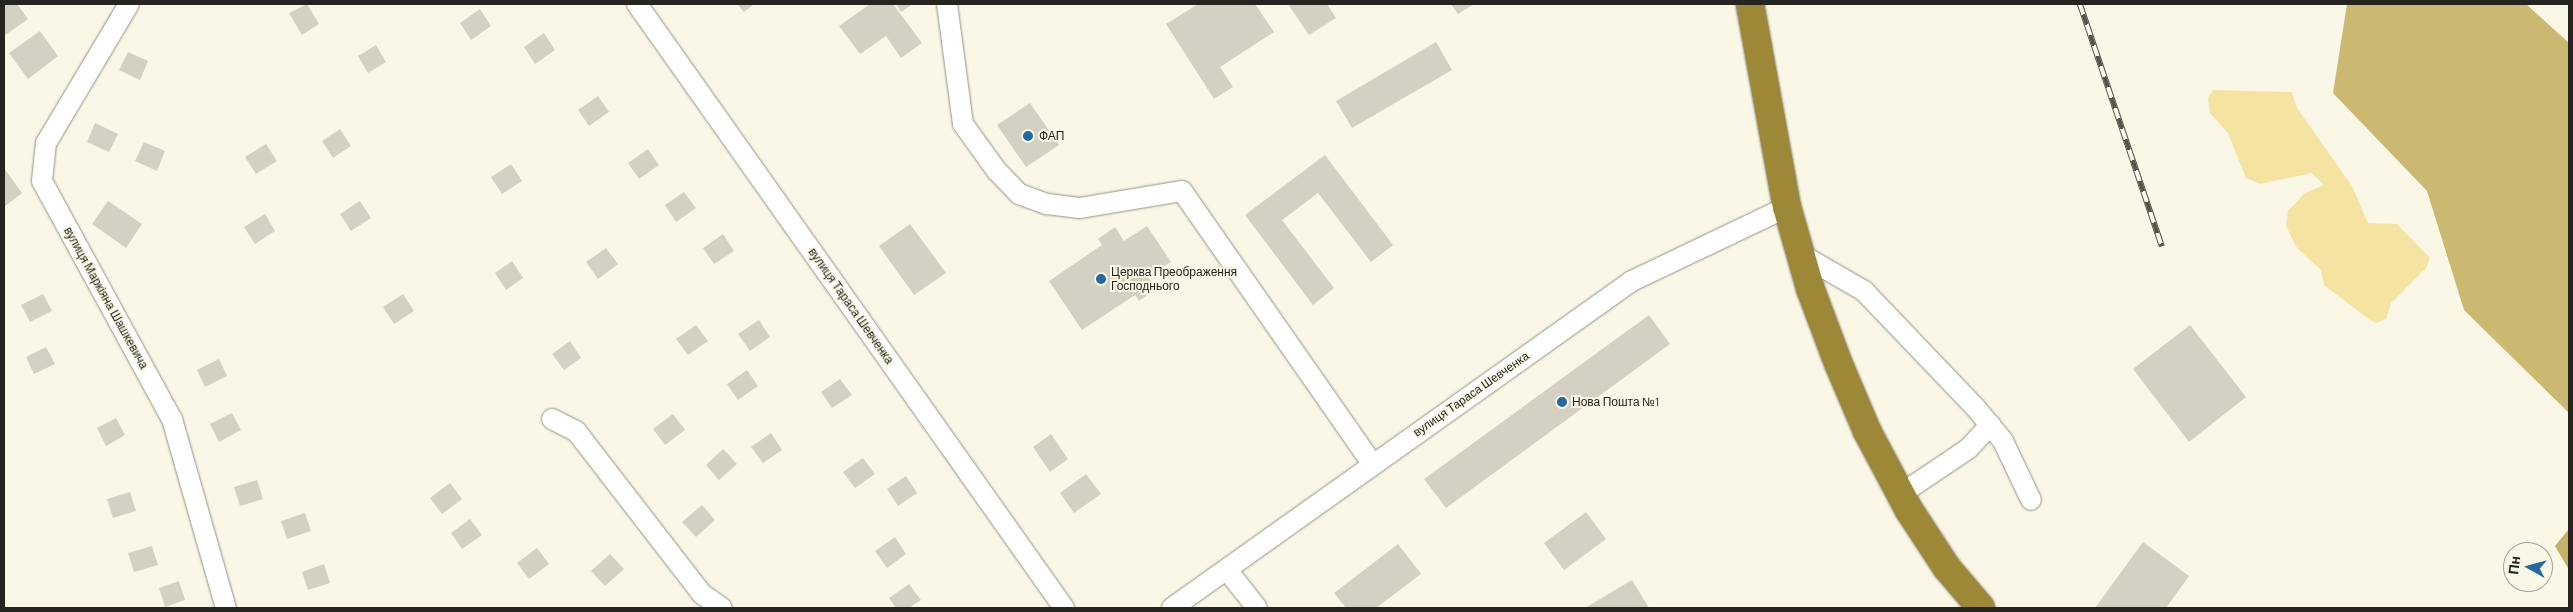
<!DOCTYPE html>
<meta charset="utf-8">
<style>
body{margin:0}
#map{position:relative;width:2573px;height:612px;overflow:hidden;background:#fbf7e7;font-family:Barlow,sans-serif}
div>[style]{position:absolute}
.green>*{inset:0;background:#f5e4a1}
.forest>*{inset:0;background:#cbb971}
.water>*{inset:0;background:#c4b26a}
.building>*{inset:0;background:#d5d1c2}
.roads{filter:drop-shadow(0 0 1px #949183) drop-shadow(0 0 1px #949183)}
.minor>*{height:20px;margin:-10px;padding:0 10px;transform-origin:10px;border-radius:10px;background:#fff}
.highway>*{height:28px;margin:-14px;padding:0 14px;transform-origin:14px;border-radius:14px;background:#9c8837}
.rail>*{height:5.5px;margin-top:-2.75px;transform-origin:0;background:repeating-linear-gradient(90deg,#fbf7e7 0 11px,#55534b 0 22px);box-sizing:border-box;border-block:1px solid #55534b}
.dots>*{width:14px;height:14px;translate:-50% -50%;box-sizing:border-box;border:2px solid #fbf7e7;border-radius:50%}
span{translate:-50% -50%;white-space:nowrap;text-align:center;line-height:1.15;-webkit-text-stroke:4px #fbf7e7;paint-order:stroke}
.poi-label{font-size:12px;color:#25241e}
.left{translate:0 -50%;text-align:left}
.street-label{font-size:12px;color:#25241e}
.frame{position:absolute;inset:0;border:5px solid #25241e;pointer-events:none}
.north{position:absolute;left:2503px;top:542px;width:50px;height:50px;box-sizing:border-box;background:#fbf7e7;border:1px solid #a5a397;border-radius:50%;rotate:277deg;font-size:14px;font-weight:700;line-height:20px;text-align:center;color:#25241e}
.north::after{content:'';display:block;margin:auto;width:18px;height:22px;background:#24699e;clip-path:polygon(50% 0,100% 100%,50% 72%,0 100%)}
</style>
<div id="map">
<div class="green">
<div style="clip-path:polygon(2213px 90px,2292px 92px,2297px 108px,2352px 186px,2368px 223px,2397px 224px,2430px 258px,2426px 268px,2391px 303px,2386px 319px,2376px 323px,2370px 320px,2324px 285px,2321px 270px,2297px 248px,2286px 226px,2288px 211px,2305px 193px,2324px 185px,2312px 173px,2260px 184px,2246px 178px,2228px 133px,2210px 113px,2208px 98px)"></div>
</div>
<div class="forest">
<div style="clip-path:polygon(2347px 4px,2526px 4px,2569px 43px,2569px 413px,2464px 310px,2427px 191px,2333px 93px)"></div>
</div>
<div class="water">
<div style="clip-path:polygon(2569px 529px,2569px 570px,2555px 546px)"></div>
</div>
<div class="building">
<div style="clip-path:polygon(4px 4px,17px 4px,28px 19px,4px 36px)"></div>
<div style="clip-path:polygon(307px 4px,319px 24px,302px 35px,289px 13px)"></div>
<div style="clip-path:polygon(737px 4px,754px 4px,744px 12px)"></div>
<div style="clip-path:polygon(870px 4px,893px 4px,922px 43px,901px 58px,886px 36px,860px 54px,839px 26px)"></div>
<div style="clip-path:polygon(896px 4px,913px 4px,901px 12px)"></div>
<div style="clip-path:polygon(1198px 4px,1255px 4px,1274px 32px,1220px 67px,1233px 87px,1214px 99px,1166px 24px)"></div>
<div style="clip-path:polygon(1288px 4px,1327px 4px,1336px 18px,1309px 35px)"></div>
<div style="clip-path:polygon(1451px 4px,1474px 4px,1458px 14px)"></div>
<div style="clip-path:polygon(480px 9px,491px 26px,471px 40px,460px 23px)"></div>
<div style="clip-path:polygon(40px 31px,58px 56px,28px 79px,9px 53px)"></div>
<div style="clip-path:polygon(544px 33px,555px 50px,535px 64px,524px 47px)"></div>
<div style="clip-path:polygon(1436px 42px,1452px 70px,1352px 128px,1336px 101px)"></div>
<div style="clip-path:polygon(376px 45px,386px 62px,368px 73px,358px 56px)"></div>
<div style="clip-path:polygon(128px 52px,148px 61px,140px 80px,119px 70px)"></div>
<div style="clip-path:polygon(598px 96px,609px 112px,589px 126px,578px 110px)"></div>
<div style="clip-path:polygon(1030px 103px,1059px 145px,1026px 167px,997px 125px)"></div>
<div style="clip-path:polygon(95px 123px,118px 134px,109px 152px,87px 142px)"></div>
<div style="clip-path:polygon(340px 129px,351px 146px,333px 158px,322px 141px)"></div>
<div style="clip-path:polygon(144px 142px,165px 151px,157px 171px,135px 161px)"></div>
<div style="clip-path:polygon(266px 144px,277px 161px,256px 174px,245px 157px)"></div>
<div style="clip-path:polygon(648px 149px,659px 165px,639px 179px,628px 163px)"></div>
<div style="clip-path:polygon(1325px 155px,1393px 245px,1371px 262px,1318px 193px,1282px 220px,1334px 288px,1313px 305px,1245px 215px)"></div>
<div style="clip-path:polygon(511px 164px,522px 181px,502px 194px,491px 177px)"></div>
<div style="clip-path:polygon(4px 168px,22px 193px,4px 207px)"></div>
<div style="clip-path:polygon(684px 192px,696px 208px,676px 222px,665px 205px)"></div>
<div style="clip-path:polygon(108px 201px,142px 224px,126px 248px,92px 224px)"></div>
<div style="clip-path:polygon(360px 201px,371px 218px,351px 231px,340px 214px)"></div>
<div style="clip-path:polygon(265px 214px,275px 231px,255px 244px,244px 227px)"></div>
<div style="clip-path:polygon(910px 224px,946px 273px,914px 295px,879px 246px)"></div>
<div style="clip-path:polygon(1147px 226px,1171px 262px,1148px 277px,1156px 289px,1139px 301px,1135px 295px,1082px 330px,1049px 281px,1102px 245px,1098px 239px,1115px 227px,1124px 241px)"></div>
<div style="clip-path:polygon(723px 234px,734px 251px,714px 264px,703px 248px)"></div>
<div style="clip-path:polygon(606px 248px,618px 264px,598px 279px,586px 262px)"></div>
<div style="clip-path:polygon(512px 261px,523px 278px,506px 290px,495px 273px)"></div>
<div style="clip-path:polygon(43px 294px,52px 311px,30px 322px,21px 305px)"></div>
<div style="clip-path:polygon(403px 294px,414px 311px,394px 324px,383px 307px)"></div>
<div style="clip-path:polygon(1649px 315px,1670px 344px,1446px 508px,1424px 479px)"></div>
<div style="clip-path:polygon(759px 320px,770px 337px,750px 351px,738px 334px)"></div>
<div style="clip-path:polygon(696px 325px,708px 341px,688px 355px,676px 339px)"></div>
<div style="clip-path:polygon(2190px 325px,2246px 397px,2189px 442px,2133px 369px)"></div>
<div style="clip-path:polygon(570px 341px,581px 358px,564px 370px,552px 354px)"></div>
<div style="clip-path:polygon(46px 347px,55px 364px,34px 374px,26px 357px)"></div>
<div style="clip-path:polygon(219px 359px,227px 376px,205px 387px,197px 370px)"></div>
<div style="clip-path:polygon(747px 370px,758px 386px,738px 400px,727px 384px)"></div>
<div style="clip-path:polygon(840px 379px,852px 395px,832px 408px,821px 392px)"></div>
<div style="clip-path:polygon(232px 413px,241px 430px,219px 442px,210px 424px)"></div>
<div style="clip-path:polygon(673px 414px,685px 430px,665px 445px,653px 429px)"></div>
<div style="clip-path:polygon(116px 418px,125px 435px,106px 446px,97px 428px)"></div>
<div style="clip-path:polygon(771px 433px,782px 450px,763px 463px,751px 447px)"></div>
<div style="clip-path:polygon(1051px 434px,1068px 459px,1050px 472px,1033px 447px)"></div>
<div style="clip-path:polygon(723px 449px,737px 464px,719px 480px,706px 465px)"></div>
<div style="clip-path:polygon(863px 458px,875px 474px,855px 488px,843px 472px)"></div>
<div style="clip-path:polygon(1086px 474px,1101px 494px,1074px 513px,1060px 493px)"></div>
<div style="clip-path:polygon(906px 476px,917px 493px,898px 506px,887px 489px)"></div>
<div style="clip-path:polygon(257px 480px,263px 499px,240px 506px,234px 487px)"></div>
<div style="clip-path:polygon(450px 483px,462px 499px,442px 514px,430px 498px)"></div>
<div style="clip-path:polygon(130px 492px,136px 511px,113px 518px,107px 499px)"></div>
<div style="clip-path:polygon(702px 505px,715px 520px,696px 537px,682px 522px)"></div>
<div style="clip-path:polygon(1586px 512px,1606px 539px,1564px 570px,1544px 543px)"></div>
<div style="clip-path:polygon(305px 513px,311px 531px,287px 539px,281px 521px)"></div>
<div style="clip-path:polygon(470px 519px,482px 535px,462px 549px,451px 533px)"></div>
<div style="clip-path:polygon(895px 537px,906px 554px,887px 568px,875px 551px)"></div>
<div style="clip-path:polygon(2143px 542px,2189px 576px,2166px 608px,2095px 608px)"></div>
<div style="clip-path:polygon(1398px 544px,1421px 574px,1376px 608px,1346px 608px,1334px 593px)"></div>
<div style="clip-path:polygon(152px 546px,158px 565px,134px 572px,128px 553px)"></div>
<div style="clip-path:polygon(537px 548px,549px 564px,529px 579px,517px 563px)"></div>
<div style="clip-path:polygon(610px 554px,624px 569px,605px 586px,591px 571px)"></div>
<div style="clip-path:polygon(324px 564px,330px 583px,308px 590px,302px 572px)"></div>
<div style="clip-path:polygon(1632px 580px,1649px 608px,1585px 608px)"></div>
<div style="clip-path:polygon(179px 581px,185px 600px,165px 607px,159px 588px)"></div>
<div style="clip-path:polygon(909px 584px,921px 600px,909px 608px,896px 608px,889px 598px)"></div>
</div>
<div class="roads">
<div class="minor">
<div style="left:129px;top:4px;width:162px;rotate:120.8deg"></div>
<div style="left:46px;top:143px;width:38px;rotate:96deg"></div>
<div style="left:42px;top:181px;width:271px;rotate:61.4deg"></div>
<div style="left:172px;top:419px;width:197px;rotate:74.1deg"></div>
<div style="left:637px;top:4px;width:740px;rotate:54.74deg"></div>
<div style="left:947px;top:4px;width:121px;rotate:82.4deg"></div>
<div style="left:963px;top:124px;width:57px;rotate:54.3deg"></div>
<div style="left:996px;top:170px;width:33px;rotate:46deg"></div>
<div style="left:1019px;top:194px;width:30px;rotate:20deg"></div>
<div style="left:1047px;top:204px;width:33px;rotate:7deg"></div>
<div style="left:1080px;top:208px;width:103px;rotate:-9.5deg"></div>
<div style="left:1182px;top:191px;width:332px;rotate:55.1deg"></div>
<div style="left:1800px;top:254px;width:74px;rotate:30deg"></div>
<div style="left:1864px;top:291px;width:161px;rotate:46.3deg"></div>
<div style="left:1975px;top:407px;width:44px;rotate:50.5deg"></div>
<div style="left:2003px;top:441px;width:65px;rotate:64.6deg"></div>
<div style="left:552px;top:419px;width:27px;rotate:27deg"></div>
<div style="left:576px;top:431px;width:206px;rotate:52.3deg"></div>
<div style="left:702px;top:594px;width:24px;rotate:35deg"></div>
<div style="left:1901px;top:494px;width:81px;rotate:-33.9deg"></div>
<div style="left:1968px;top:449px;width:33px;rotate:-47deg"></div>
<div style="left:1227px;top:570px;width:48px;rotate:51.7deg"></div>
<div style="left:1172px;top:608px;width:564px;rotate:-35.41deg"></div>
<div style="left:1632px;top:281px;width:172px;rotate:-25.5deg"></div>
</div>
<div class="highway">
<div style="left:1750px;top:4px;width:206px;rotate:79.7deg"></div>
<div style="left:1787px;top:207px;width:84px;rotate:74.1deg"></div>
<div style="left:1810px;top:288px;width:82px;rotate:69.4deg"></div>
<div style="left:1839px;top:365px;width:72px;rotate:67deg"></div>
<div style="left:1867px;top:431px;width:89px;rotate:62deg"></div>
<div style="left:1909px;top:510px;width:69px;rotate:56.8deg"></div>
<div style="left:1947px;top:568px;width:52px;rotate:49.6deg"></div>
</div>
</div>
<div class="rail">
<div style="left:2080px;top:4px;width:256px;rotate:71.3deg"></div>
</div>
<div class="dots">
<div style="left:1028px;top:136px;background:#24699e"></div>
<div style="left:1101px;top:279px;background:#24699e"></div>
<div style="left:1562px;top:402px;background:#24699e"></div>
</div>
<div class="poi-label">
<span class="left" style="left:1039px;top:136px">ФАП</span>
<span class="left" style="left:1111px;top:279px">Церква Преображення<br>Господнього</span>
<span class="left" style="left:1572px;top:402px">Нова Пошта №1</span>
</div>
<div class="street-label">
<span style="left:106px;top:298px;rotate:61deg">вулиця Маркіяна Шашкевича</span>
<span style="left:851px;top:306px;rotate:55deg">вулиця Тараса Шевченка</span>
<span style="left:1471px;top:394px;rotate:-35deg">вулиця Тараса Шевченка</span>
</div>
<div class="frame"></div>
<div class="north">Пн</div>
</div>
